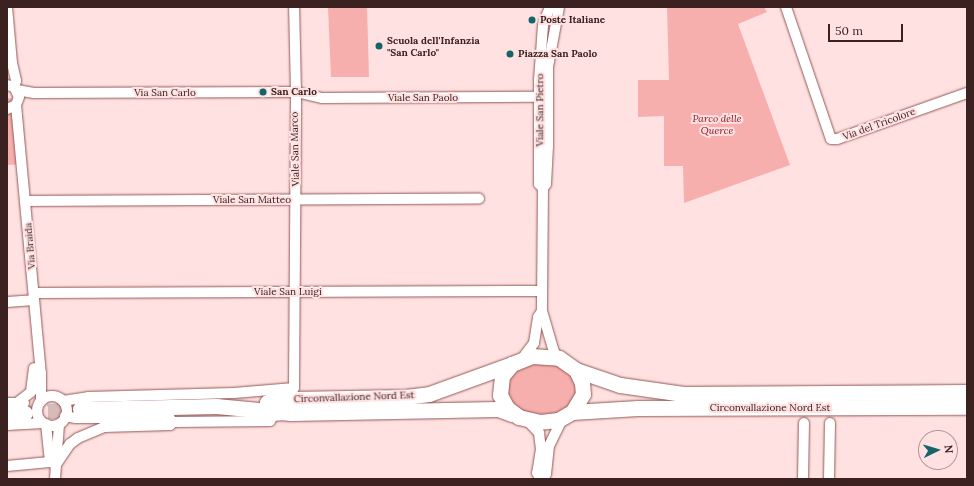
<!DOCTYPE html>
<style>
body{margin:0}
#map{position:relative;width:974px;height:486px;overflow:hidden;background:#fee1e0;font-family:Lora,serif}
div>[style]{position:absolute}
.green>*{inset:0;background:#f6afac}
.secondary-tunnel>*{height:15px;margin-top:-7.5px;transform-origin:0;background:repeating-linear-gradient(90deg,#d7bbba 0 15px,transparent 0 23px)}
.roads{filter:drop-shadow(0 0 1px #945856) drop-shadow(0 0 1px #945856)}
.minor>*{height:10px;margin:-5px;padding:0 5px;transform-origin:5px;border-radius:5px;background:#fff}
.minor>.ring{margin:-5px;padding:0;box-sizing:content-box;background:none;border:10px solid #fff;border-radius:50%}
.secondary>*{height:15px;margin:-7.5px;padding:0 7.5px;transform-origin:7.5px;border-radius:7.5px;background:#fff}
.dots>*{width:11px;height:11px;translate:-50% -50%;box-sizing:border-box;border:2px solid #fee1e0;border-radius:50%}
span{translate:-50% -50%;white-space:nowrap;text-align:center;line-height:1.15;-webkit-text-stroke:4px #fee1e0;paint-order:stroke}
.poi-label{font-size:10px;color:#3b2221;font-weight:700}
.left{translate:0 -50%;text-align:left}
.street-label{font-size:10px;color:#3b2221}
.park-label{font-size:10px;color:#8e1322;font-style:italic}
.frame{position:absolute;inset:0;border:8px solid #3b2221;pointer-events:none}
.north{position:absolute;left:918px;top:430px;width:40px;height:40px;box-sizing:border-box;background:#fee1e0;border:1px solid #b09594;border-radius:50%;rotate:85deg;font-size:11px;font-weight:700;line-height:16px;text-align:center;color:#3b2221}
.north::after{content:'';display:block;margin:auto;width:14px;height:18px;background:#156469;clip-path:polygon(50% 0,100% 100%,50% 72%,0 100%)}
.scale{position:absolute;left:828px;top:24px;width:75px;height:18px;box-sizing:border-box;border:2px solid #3b2221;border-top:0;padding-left:5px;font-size:12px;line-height:14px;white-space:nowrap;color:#3b2221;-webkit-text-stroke:3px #fee1e0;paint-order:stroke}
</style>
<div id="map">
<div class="green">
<div style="clip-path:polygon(328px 7px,367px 7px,369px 77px,331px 77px)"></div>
<div style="clip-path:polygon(667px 7px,764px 7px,767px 12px,738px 24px,790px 165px,684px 203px,683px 166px,664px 166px,664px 116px,638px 117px,638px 80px,669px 80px)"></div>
<div style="clip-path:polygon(7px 98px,20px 99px,24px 164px,7px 165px)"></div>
<div style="clip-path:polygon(544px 361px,569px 370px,578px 392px,573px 404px,559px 413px,543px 417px,516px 410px,506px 390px,508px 377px,518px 367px)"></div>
</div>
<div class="secondary-tunnel">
<div style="left:25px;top:413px;width:55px;rotate:-4.2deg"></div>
</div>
<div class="roads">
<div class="minor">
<div style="left:7px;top:7px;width:56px;rotate:84.9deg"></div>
<div style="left:12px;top:63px;width:18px;rotate:77deg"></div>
<div style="left:16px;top:81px;width:6px;rotate:108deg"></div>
<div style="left:559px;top:7px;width:61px;rotate:100.4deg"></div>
<div style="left:548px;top:67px;width:79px;rotate:90deg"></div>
<div style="left:548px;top:146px;width:38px;rotate:93deg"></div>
<div style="left:546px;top:184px;width:5px;rotate:127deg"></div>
<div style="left:543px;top:188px;width:123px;rotate:90.5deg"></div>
<div style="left:542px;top:311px;width:43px;rotate:73.7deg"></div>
<div style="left:554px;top:352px;width:8px;rotate:50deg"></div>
<div style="left:786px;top:7px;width:139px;rotate:71.2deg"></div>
<div style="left:831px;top:139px;width:6px"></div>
<div style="left:837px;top:139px;width:138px;rotate:-19.5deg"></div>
<div style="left:7px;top:85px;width:7px;rotate:16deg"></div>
<div style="left:14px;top:87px;width:11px;rotate:63deg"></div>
<div style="left:19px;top:97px;width:9px;rotate:111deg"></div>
<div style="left:16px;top:105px;width:10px;rotate:156deg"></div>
<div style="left:17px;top:90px;width:17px;rotate:10deg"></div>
<div style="left:34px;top:93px;width:262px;rotate:-0.2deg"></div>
<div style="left:296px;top:92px;width:27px;rotate:13deg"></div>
<div style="left:322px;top:98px;width:217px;rotate:-0.3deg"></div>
<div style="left:539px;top:97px;width:11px;rotate:-34deg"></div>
<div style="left:16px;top:105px;width:269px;rotate:84.7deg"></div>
<div style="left:41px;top:373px;width:28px;rotate:90deg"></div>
<div style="left:543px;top:188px;width:6px;rotate:-135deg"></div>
<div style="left:539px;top:184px;width:104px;rotate:-90deg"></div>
<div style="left:539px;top:80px;width:55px;rotate:-85.8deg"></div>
<div style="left:543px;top:25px;width:19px;rotate:-69deg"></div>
<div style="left:25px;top:201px;width:454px;rotate:-0.3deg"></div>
<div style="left:34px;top:293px;width:508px;rotate:-0.23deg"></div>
<div style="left:7px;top:302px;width:27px;rotate:-4deg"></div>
<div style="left:522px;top:359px;width:20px;rotate:-53deg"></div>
<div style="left:534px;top:343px;width:26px;rotate:-81deg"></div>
<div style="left:538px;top:317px;width:7px;rotate:-56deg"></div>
<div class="ring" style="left:37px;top:396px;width:20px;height:20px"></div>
<div style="left:63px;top:401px;width:25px;rotate:-9deg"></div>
<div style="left:88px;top:397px;width:146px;rotate:-1.6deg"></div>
<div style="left:234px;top:393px;width:60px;rotate:-4.8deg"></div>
<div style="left:294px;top:388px;width:296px;rotate:-89.6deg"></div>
<div style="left:296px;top:92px;width:85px;rotate:-91.3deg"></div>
<div style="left:7px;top:403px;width:17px"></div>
<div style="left:17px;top:403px;width:18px;rotate:-38deg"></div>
<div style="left:31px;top:392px;width:24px;rotate:-83deg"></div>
<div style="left:65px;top:416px;width:10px;rotate:11deg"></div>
<div style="left:75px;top:418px;width:95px"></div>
<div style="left:527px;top:420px;width:18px;rotate:47deg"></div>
<div style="left:539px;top:433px;width:16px;rotate:83deg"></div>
<div style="left:541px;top:449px;width:24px;rotate:99deg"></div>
<div style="left:537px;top:473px;width:7px;rotate:56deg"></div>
<div style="left:46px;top:424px;width:38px;rotate:84deg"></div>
<div style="left:7px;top:425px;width:36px;rotate:-3deg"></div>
<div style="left:7px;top:466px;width:43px;rotate:-5.3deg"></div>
<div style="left:55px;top:466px;width:27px;rotate:-56deg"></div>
<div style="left:70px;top:444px;width:10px;rotate:-37deg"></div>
<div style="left:78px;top:438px;width:28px;rotate:-23deg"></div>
<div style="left:104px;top:427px;width:66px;rotate:-1.7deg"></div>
<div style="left:170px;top:425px;width:5px;rotate:-37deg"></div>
<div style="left:174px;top:422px;width:96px;rotate:-0.6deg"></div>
<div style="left:270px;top:421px;width:6px;rotate:-59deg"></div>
<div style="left:273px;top:416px;width:11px;rotate:-5deg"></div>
<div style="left:541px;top:477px;width:6px;rotate:-31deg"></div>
<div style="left:546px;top:474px;width:28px;rotate:-84deg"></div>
<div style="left:549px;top:446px;width:30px;rotate:-64deg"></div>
<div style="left:55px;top:479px;width:55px;rotate:-85.8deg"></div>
<div style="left:803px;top:479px;width:56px;rotate:-89deg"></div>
<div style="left:829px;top:479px;width:56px;rotate:-89deg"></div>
</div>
<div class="secondary">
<div style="left:532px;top:356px;width:27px;rotate:4deg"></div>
<div style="left:559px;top:358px;width:21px;rotate:35deg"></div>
<div style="left:576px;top:370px;width:14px;rotate:65deg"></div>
<div style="left:582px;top:383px;width:11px;rotate:85deg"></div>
<div style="left:583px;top:394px;width:21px;rotate:121deg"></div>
<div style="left:572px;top:412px;width:16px;rotate:150deg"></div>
<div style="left:558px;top:420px;width:18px;rotate:174deg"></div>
<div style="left:540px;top:422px;width:22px;rotate:-167deg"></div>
<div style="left:519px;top:417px;width:15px;rotate:-143deg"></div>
<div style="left:507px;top:408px;width:15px;rotate:-118deg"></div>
<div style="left:500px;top:395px;width:19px;rotate:-84deg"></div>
<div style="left:502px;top:376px;width:16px;rotate:-50deg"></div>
<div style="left:512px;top:364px;width:22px;rotate:-22deg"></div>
<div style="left:576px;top:370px;width:46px;rotate:18.8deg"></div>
<div style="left:620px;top:385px;width:64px;rotate:8.1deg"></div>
<div style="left:683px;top:394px;width:284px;rotate:-0.4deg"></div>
<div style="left:267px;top:402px;width:24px;rotate:-7deg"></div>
<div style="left:291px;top:399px;width:114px;rotate:-1deg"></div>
<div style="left:405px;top:397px;width:24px;rotate:-7deg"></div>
<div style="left:429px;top:394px;width:88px;rotate:-19.9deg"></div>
<div style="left:80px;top:409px;width:136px;rotate:-1.3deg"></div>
<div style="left:216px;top:406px;width:75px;rotate:5.3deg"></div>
<div style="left:291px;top:413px;width:207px;rotate:-1.1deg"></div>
<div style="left:498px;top:409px;width:15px;rotate:20deg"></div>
<div style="left:572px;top:412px;width:66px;rotate:-3.5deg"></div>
<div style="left:638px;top:408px;width:329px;rotate:-0.2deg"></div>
<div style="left:7px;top:414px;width:18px;rotate:-3deg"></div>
</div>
</div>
<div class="dots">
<div style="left:532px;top:20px;background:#156469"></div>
<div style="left:379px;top:46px;background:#156469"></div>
<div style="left:510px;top:54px;background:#156469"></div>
<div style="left:263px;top:92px;background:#156469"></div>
</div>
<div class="poi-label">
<span class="left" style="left:540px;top:20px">Poste Italiane</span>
<span class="left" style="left:387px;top:46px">Scuola dell'Infanzia<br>"San Carlo"</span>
<span class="left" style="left:518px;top:54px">Piazza San Paolo</span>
<span class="left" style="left:271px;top:92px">San Carlo</span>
</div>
<div class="street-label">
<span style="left:165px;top:93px">Via San Carlo</span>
<span style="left:423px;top:98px">Viale San Paolo</span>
<span style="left:540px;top:110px;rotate:-90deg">Viale San Pietro</span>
<span style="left:879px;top:124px;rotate:-20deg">Via del Tricolore</span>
<span style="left:295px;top:149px;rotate:-91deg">Viale San Marco</span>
<span style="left:252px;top:200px">Viale San Matteo</span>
<span style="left:30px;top:246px;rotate:-95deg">Via Braida</span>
<span style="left:288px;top:292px">Viale San Luigi</span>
<span style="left:354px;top:397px;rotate:-2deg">Circonvallazione Nord Est</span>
<span style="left:770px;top:408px">Circonvallazione Nord Est</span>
</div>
<div class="park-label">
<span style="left:717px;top:124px">Parco delle<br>Querce</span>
</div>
<div class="frame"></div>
<div class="north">N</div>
<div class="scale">50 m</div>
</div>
